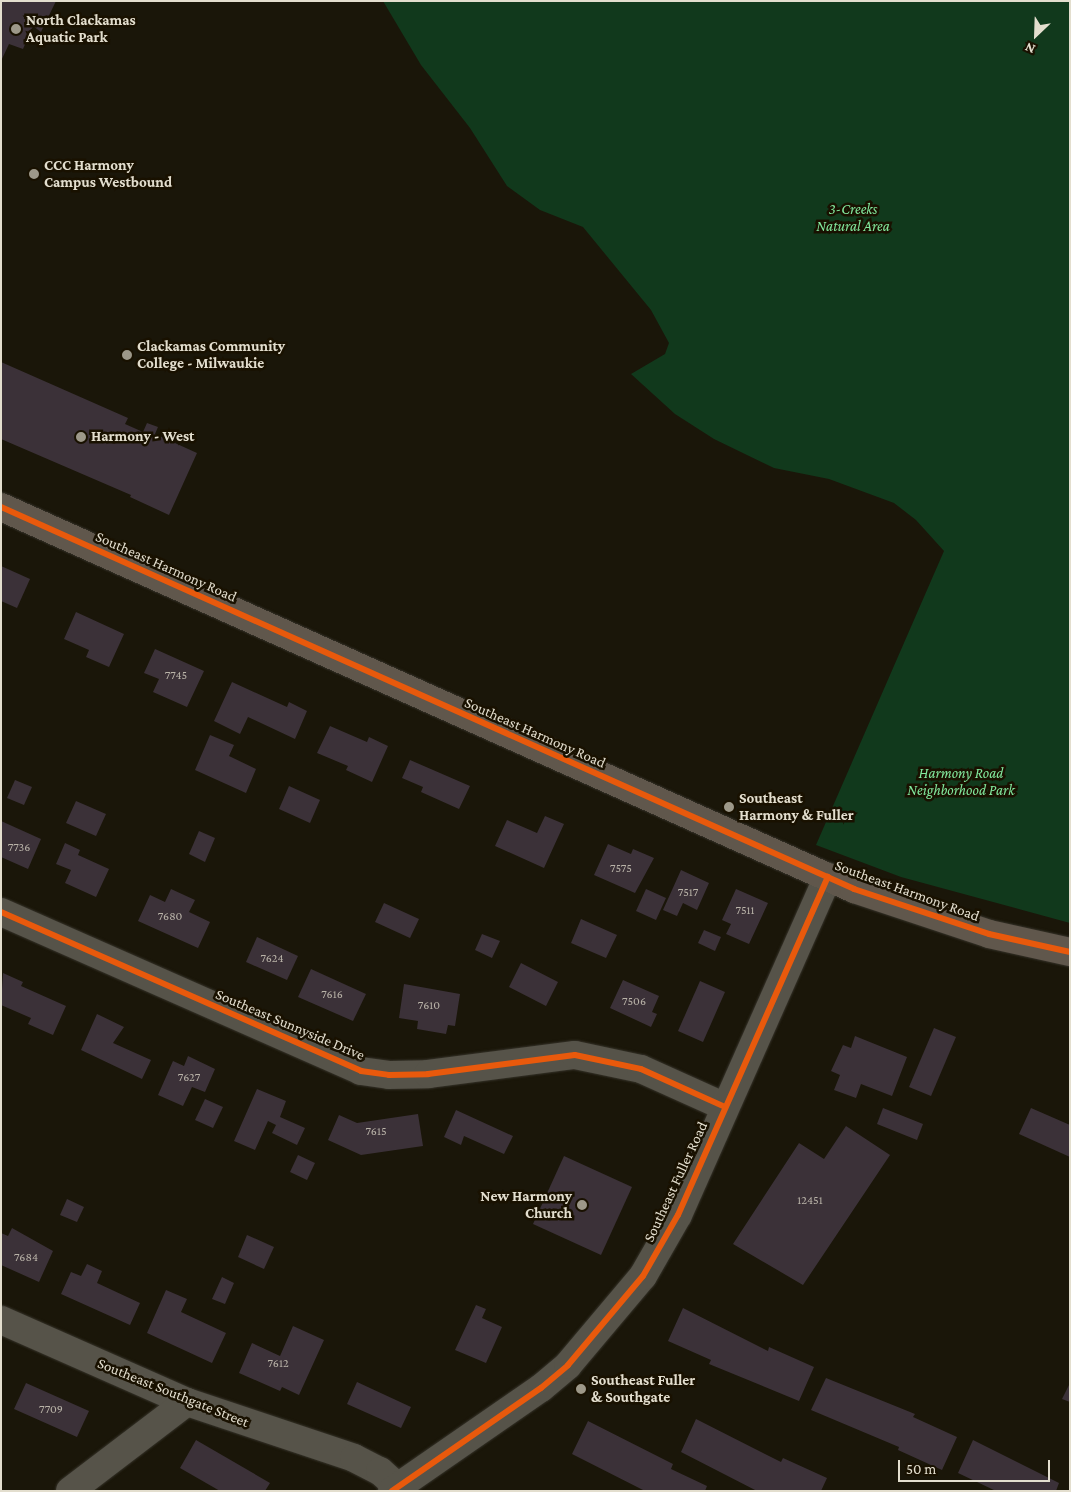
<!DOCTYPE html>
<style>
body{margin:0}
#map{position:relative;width:1071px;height:1492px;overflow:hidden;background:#1a1609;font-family:"Crimson Pro",serif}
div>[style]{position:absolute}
.green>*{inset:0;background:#11391c}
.building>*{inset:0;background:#3b3138}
.roads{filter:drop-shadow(0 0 1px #36332a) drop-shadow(0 0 1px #36332a)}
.minor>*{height:28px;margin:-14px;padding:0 14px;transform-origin:14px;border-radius:14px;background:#565349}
.major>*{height:28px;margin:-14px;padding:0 14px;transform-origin:14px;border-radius:14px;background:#60574c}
.cycleway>*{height:6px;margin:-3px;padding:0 3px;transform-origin:3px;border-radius:3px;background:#e8590c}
.dots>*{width:14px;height:14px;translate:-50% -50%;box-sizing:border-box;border:2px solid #191100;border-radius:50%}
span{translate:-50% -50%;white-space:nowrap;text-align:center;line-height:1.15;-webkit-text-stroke:5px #191100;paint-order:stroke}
.number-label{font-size:12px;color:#b9b3a8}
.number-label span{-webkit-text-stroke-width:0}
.poi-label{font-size:15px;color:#e3dece;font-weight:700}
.left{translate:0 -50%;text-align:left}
.right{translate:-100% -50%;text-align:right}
.park-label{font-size:15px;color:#82e99d;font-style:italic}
.street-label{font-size:15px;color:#e3dece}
.frame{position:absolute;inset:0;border:2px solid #e3dece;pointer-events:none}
.north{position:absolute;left:1011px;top:10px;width:50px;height:50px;-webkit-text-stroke:4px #191100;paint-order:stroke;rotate:204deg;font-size:14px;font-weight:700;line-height:20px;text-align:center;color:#e3dece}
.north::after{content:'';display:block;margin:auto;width:18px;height:22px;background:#e3dece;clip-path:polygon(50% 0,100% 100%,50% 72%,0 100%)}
.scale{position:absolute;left:898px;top:1460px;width:152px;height:22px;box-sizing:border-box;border:2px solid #e3dece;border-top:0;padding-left:6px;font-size:15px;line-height:18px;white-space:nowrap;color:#e3dece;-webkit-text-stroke:4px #191100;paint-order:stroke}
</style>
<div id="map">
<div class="green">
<div style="clip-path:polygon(383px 1px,1070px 1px,1070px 923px,901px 877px,816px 845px,944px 551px,916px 520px,894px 503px,829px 479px,774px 468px,714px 439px,675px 414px,631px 374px,665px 354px,669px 343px,651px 310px,583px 227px,540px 210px,507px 186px,470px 128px,421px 65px)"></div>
</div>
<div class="building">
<div style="clip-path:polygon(1px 1px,56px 1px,41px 32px,33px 26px,23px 49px,9px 44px,1px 61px)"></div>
<div style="clip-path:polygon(1px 362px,128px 418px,125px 424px,143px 432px,147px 423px,158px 427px,155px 434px,197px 453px,169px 515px,130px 497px,131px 495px,1px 439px)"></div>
<div style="clip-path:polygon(1px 566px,30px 579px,17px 608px,1px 601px)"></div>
<div style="clip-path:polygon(76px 612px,124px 634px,109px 667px,86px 657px,89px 650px,64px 639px)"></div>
<div style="clip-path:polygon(155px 649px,204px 671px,187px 707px,153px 692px,159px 679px,144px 673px)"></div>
<div style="clip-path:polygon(232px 682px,287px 707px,289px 702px,307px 711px,295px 739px,248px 717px,240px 734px,214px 721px)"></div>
<div style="clip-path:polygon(330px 726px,367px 742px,369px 737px,388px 746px,372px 782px,346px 770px,348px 766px,317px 753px)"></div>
<div style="clip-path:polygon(210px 735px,234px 745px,229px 756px,256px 769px,246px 793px,195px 770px)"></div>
<div style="clip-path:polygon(410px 760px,470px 786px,459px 809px,421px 792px,423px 787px,402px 778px)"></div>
<div style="clip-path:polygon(15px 780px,32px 787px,24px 805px,7px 798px)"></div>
<div style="clip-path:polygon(289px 786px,320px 800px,310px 823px,279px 809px)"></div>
<div style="clip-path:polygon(76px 801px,106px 814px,96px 836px,66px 823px)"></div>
<div style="clip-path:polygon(545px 816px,564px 824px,544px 868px,495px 846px,507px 820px,537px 833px)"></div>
<div style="clip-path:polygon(1px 821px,41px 839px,28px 869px,1px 857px)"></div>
<div style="clip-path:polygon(199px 831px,215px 838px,205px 862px,189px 854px)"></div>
<div style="clip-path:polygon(65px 843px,80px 850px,78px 855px,109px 869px,96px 897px,65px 883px,71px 870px,56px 864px)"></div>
<div style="clip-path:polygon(608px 844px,631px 854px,633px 849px,654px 858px,635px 893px,594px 875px)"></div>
<div style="clip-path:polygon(681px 870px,709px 883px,697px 910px,683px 903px,677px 916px,663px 910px)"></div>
<div style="clip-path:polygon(171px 889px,195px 900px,189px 912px,210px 922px,198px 948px,138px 921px,150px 895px,165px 902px)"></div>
<div style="clip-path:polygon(646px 889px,666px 898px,656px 920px,636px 911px)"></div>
<div style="clip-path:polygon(736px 889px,768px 903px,749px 944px,726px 934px,731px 924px,722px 920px)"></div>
<div style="clip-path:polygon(384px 903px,419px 919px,410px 938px,375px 922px)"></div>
<div style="clip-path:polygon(581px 919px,617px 935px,606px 958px,571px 943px)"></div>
<div style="clip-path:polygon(704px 930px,721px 937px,715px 951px,698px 943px)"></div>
<div style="clip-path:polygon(482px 934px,500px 941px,492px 958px,475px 950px)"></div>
<div style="clip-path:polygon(257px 937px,298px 956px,287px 980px,246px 962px)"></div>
<div style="clip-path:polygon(521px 963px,558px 982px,546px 1006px,509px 987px)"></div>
<div style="clip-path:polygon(311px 969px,366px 994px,353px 1021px,298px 997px)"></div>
<div style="clip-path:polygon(3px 973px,23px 982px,21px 986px,66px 1006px,53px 1035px,28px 1024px,31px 1018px,1px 1005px)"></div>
<div style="clip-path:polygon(623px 980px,659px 996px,652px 1012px,657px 1014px,651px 1027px,610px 1008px)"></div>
<div style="clip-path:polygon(700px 981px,725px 992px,703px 1042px,678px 1031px)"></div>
<div style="clip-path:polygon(404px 984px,460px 994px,455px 1026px,448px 1025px,446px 1034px,417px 1029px,418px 1021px,399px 1018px)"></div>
<div style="clip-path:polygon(97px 1014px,124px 1027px,113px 1043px,151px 1060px,142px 1079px,81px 1050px)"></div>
<div style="clip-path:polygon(934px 1028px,956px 1037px,931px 1096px,909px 1087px)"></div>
<div style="clip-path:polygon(855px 1036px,907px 1057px,892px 1096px,861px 1084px,856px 1098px,834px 1090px,840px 1075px,831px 1071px,843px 1045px,851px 1048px)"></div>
<div style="clip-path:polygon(188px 1056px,215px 1069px,205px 1092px,192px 1087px,183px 1106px,158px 1095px,173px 1061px,184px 1066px)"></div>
<div style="clip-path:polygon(257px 1089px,286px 1101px,280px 1117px,305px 1128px,297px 1145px,272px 1133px,276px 1125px,268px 1121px,255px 1150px,234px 1141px)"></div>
<div style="clip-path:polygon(205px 1099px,223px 1107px,213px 1128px,195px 1120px)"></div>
<div style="clip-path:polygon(883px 1108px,923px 1124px,917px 1140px,877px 1124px)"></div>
<div style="clip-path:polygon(1031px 1108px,1070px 1125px,1070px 1157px,1019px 1134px)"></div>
<div style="clip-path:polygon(456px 1110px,513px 1136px,504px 1154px,464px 1136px,461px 1145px,444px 1137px)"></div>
<div style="clip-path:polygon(418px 1114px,423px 1146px,361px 1155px,328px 1140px,339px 1115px,357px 1123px)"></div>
<div style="clip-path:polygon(846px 1126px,890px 1155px,803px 1285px,733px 1244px,799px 1143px,824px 1159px)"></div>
<div style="clip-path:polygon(298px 1155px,315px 1163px,307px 1180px,290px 1172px)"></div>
<div style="clip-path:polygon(564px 1156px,632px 1187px,601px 1255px,533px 1224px)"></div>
<div style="clip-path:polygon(67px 1199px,84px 1207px,77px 1222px,60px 1215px)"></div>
<div style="clip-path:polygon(12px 1228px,53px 1251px,39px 1282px,1px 1265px,1px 1233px,8px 1236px)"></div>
<div style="clip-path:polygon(247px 1235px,274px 1247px,264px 1269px,238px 1257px)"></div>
<div style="clip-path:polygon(87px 1264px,102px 1271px,97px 1283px,140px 1303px,130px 1325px,61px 1294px,71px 1272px,81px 1276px)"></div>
<div style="clip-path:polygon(222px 1277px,234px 1283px,225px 1304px,212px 1299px)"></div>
<div style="clip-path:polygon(166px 1290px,187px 1299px,181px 1312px,226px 1333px,212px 1363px,147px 1333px)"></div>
<div style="clip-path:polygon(476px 1305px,486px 1309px,482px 1318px,502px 1327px,486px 1363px,455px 1350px)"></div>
<div style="clip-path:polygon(683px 1308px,768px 1351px,769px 1347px,814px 1367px,799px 1401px,709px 1364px,711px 1360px,668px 1341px)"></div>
<div style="clip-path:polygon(293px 1326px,324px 1340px,299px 1395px,282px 1387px,280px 1391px,239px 1373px,252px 1343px,280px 1356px)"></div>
<div style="clip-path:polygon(826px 1378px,915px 1414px,913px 1417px,957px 1437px,942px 1470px,898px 1450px,899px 1447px,811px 1410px)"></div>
<div style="clip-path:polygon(357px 1382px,411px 1407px,401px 1428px,347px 1404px)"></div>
<div style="clip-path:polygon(26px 1383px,89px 1411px,77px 1437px,14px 1409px)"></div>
<div style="clip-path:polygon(1070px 1383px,1070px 1402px,1062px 1399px)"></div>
<div style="clip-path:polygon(696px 1419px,781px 1462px,783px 1458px,827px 1478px,821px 1491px,757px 1491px,681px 1452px)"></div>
<div style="clip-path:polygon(588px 1421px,673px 1464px,671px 1469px,707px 1486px,705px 1491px,645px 1491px,572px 1454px)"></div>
<div style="clip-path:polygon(196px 1440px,270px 1483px,265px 1491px,220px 1491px,180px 1468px)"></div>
<div style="clip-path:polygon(973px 1440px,1059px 1483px,1056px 1491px,996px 1491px,958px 1473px)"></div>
</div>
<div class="roads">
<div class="minor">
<div style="left:1px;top:912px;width:394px;rotate:23.8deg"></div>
<div style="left:361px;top:1071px;width:28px;rotate:8deg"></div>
<div style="left:389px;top:1075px;width:39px;rotate:-1deg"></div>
<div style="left:428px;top:1074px;width:148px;rotate:-7.4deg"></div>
<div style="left:575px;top:1055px;width:67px;rotate:12deg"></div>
<div style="left:641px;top:1069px;width:92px;rotate:24.3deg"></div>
<div style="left:1px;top:1320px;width:203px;rotate:23.8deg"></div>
<div style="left:187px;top:1402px;width:176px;rotate:18.5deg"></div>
<div style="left:354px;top:1458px;width:29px;rotate:27deg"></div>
<div style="left:380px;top:1471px;width:24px;rotate:42deg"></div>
<div style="left:70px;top:1491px;width:147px;rotate:-37.3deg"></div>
<div style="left:392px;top:1491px;width:181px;rotate:-34.7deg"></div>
<div style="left:541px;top:1388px;width:35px;rotate:-40deg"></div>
<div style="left:568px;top:1365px;width:116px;rotate:-49.9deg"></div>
<div style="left:643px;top:1276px;width:70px;rotate:-60.2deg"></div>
<div style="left:678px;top:1215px;width:370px;rotate:-66.1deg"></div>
</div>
<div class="major">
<div style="left:1px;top:507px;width:935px;rotate:24.12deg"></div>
<div style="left:854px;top:889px;width:142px;rotate:18.4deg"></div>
<div style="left:989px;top:934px;width:83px;rotate:12.5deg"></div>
</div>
</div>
<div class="cycleway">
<div style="left:1px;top:507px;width:935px;rotate:24.12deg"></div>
<div style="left:854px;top:889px;width:142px;rotate:18.4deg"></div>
<div style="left:989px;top:934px;width:83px;rotate:12.5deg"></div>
<div style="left:1px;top:912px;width:394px;rotate:23.8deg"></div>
<div style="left:361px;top:1071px;width:28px;rotate:8deg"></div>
<div style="left:389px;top:1075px;width:39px;rotate:-1deg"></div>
<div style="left:428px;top:1074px;width:148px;rotate:-7.4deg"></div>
<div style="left:575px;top:1055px;width:67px;rotate:12deg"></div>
<div style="left:641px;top:1069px;width:92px;rotate:24.3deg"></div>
<div style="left:392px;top:1491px;width:181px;rotate:-34.7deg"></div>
<div style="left:541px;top:1388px;width:35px;rotate:-40deg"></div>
<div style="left:568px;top:1365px;width:116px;rotate:-49.9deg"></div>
<div style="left:643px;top:1276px;width:70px;rotate:-60.2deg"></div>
<div style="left:678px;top:1215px;width:370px;rotate:-66.1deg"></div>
</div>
<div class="dots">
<div style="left:16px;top:29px;background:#9d9889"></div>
<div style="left:34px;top:174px;background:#9d9889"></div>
<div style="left:127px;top:355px;background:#9d9889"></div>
<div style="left:81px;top:437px;background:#9d9889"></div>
<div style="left:729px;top:807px;background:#9d9889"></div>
<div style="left:582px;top:1205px;background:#9d9889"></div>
<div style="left:581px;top:1389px;background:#9d9889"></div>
</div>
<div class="number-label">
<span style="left:176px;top:676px">7745</span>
<span style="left:19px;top:848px">7736</span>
<span style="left:621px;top:869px">7575</span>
<span style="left:688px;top:893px">7517</span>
<span style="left:745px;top:911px">7511</span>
<span style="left:170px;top:917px">7680</span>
<span style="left:272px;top:959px">7624</span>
<span style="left:332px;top:995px">7616</span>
<span style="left:634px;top:1002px">7506</span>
<span style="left:429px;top:1006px">7610</span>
<span style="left:189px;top:1078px">7627</span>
<span style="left:376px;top:1132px">7615</span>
<span style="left:810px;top:1201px">12451</span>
<span style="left:26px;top:1258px">7684</span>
<span style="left:278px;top:1364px">7612</span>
<span style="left:51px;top:1410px">7709</span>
</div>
<div class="poi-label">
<span class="left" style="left:26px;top:29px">North Clackamas<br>Aquatic Park</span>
<span class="left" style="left:44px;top:174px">CCC Harmony<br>Campus Westbound</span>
<span class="left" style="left:137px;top:355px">Clackamas Community<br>College - Milwaukie</span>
<span class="left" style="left:91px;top:437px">Harmony - West</span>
<span class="left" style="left:739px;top:807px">Southeast<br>Harmony &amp; Fuller</span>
<span class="right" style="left:572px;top:1205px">New Harmony<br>Church</span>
<span class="left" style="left:591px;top:1389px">Southeast Fuller<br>&amp; Southgate</span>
</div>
<div class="park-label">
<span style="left:853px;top:218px">3-Creeks<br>Natural Area</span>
<span style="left:961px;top:782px">Harmony Road<br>Neighborhood Park</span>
</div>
<div class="street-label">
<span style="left:166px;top:567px;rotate:24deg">Southeast Harmony Road</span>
<span style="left:535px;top:733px;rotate:24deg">Southeast Harmony Road</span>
<span style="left:907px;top:891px;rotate:20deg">Southeast Harmony Road</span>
<span style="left:290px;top:1025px;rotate:23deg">Southeast Sunnyside Drive</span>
<span style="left:676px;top:1182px;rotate:-65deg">Southeast Fuller Road</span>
<span style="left:173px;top:1393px;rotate:22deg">Southeast Southgate Street</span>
</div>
<div class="frame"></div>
<div class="north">N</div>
<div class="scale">50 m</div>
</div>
